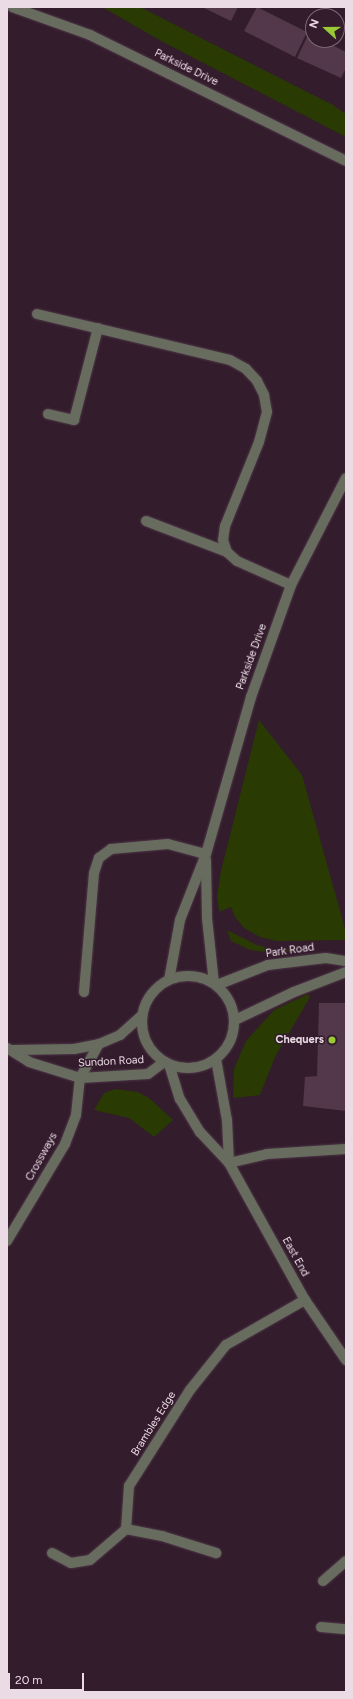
<!DOCTYPE html>
<style>
body{margin:0}
#map{position:relative;width:353px;height:1699px;overflow:hidden;background:#331c2c;font-family:Figtree,sans-serif}
div>[style]{position:absolute}
.green>*{inset:0;background:#293a03}
.building>*{inset:0;background:#52384a}
.roads{filter:drop-shadow(0 0 1px #4d3746) drop-shadow(0 0 1px #4d3746)}
.minor>*{height:10px;margin:-5px;padding:0 5px;transform-origin:5px;border-radius:5px;background:#676c5f}
.minor>.ring{margin:-5px;padding:0;box-sizing:content-box;background:none;border:10px solid #676c5f;border-radius:50%}
.dots>*{width:11px;height:11px;translate:-50% -50%;box-sizing:border-box;border:2px solid #331c2c;border-radius:50%}
span{translate:-50% -50%;white-space:nowrap;text-align:center;line-height:1.15;-webkit-text-stroke:3px #331c2c;paint-order:stroke}
.street-label{font-size:11px;color:#ebdbe5}
.poi-label{font-size:11px;color:#ebdbe5;font-weight:700}
.right{translate:-100% -50%;text-align:right}
.frame{position:absolute;inset:0;border:8px solid #ebdbe5;pointer-events:none}
.north{position:absolute;left:305px;top:8px;width:40px;height:40px;box-sizing:border-box;background:#331c2c;border:1px solid #7d6876;border-radius:50%;rotate:291deg;font-size:11px;font-weight:700;line-height:16px;text-align:center;color:#ebdbe5}
.north::after{content:'';display:block;margin:auto;width:14px;height:18px;background:#9acb34;clip-path:polygon(50% 0,100% 100%,50% 72%,0 100%)}
.scale{position:absolute;left:8px;top:1673px;width:76px;height:18px;box-sizing:border-box;border:2px solid #ebdbe5;border-top:0;padding-left:5px;font-size:12px;line-height:14px;white-space:nowrap;color:#ebdbe5;-webkit-text-stroke:3px #331c2c;paint-order:stroke}
</style>
<div id="map">
<div class="green">
<div style="clip-path:polygon(102px 7px,140px 7px,333px 105px,346px 114px,346px 137px,163px 42px)"></div>
<div style="clip-path:polygon(259px 720px,302px 775px,346px 932px,346px 940px,276px 941px,260px 937px,244px 928px,235px 917px,231px 907px,219px 912px,217px 896px,221px 871px)"></div>
<div style="clip-path:polygon(227px 930px,257px 945px,274px 949px,306px 950px,272px 953px,250px 950px,231px 941px)"></div>
<div style="clip-path:polygon(308px 994px,310px 997px,275px 1057px,260px 1095px,233px 1098px,234px 1069px,246px 1041px,274px 1010px)"></div>
<div style="clip-path:polygon(115px 1089px,138px 1092px,149px 1098px,173px 1120px,154px 1137px,129px 1118px,94px 1110px,104px 1093px)"></div>
</div>
<div class="building">
<div style="clip-path:polygon(202px 7px,238px 7px,231px 21px)"></div>
<div style="clip-path:polygon(257px 7px,307px 32px,295px 57px,244px 31px)"></div>
<div style="clip-path:polygon(309px 33px,313px 35px,313px 40px,322px 40px,346px 52px,346px 68px,341px 78px,297px 58px)"></div>
<div style="clip-path:polygon(319px 1003px,346px 1003px,346px 1111px,303px 1106px,305px 1077px,317px 1076px)"></div>
</div>
<div class="roads">
<div class="minor">
<div style="left:12px;top:7px;width:83px;rotate:19.7deg"></div>
<div style="left:90px;top:35px;width:285px;rotate:26.2deg"></div>
<div style="left:37px;top:314px;width:198px;rotate:13.4deg"></div>
<div style="left:230px;top:360px;width:18px;rotate:29deg"></div>
<div style="left:246px;top:369px;width:16px;rotate:47deg"></div>
<div style="left:257px;top:381px;width:16px;rotate:63deg"></div>
<div style="left:264px;top:395px;width:17px;rotate:80deg"></div>
<div style="left:267px;top:412px;width:31px;rotate:105deg"></div>
<div style="left:259px;top:442px;width:91px;rotate:112deg"></div>
<div style="left:225px;top:526px;width:14px;rotate:98deg"></div>
<div style="left:223px;top:540px;width:13px;rotate:72deg"></div>
<div style="left:227px;top:552px;width:13px;rotate:42deg"></div>
<div style="left:237px;top:561px;width:59px;rotate:24deg"></div>
<div style="left:48px;top:414px;width:27px;rotate:13deg"></div>
<div style="left:74px;top:420px;width:95px;rotate:-75.4deg"></div>
<div style="left:146px;top:521px;width:87px;rotate:20.9deg"></div>
<div style="left:206px;top:860px;width:58px;rotate:89deg"></div>
<div style="left:207px;top:918px;width:65px;rotate:83.9deg"></div>
<div class="ring" style="left:142px;top:976px;width:82px;height:82px"></div>
<div style="left:169px;top:980px;width:61px;rotate:-79.6deg"></div>
<div style="left:180px;top:920px;width:71px;rotate:-68.5deg"></div>
<div style="left:206px;top:854px;width:163px;rotate:-74deg"></div>
<div style="left:251px;top:697px;width:119px;rotate:-70.3deg"></div>
<div style="left:291px;top:585px;width:120px;rotate:-62.8deg"></div>
<div style="left:217px;top:985px;width:55px;rotate:-21.4deg"></div>
<div style="left:268px;top:965px;width:58px;rotate:-6.9deg"></div>
<div style="left:326px;top:958px;width:20px;rotate:9deg"></div>
<div style="left:84px;top:992px;width:119px;rotate:-85.2deg"></div>
<div style="left:94px;top:873px;width:16px;rotate:-72deg"></div>
<div style="left:99px;top:858px;width:15px;rotate:-37deg"></div>
<div style="left:111px;top:849px;width:57px;rotate:-5deg"></div>
<div style="left:168px;top:844px;width:39px;rotate:15deg"></div>
<div style="left:235px;top:1020px;width:65px;rotate:-25.4deg"></div>
<div style="left:294px;top:992px;width:56px;rotate:-21deg"></div>
<div style="left:7px;top:1048px;width:26px;rotate:32deg"></div>
<div style="left:29px;top:1062px;width:53px;rotate:17.4deg"></div>
<div style="left:80px;top:1078px;width:68px;rotate:-3.4deg"></div>
<div style="left:148px;top:1074px;width:20px;rotate:-37deg"></div>
<div style="left:13px;top:1050px;width:61px;rotate:-0.9deg"></div>
<div style="left:74px;top:1049px;width:25px;rotate:-11deg"></div>
<div style="left:99px;top:1044px;width:23px;rotate:-23deg"></div>
<div style="left:120px;top:1035px;width:30px;rotate:-42deg"></div>
<div style="left:216px;top:1059px;width:62px;rotate:79.8deg"></div>
<div style="left:227px;top:1120px;width:43px;rotate:87.3deg"></div>
<div style="left:169px;top:1064px;width:37px;rotate:73deg"></div>
<div style="left:180px;top:1099px;width:39px;rotate:59deg"></div>
<div style="left:200px;top:1132px;width:42px;rotate:46.9deg"></div>
<div style="left:229px;top:1163px;width:157px;rotate:61deg"></div>
<div style="left:305px;top:1300px;width:73px;rotate:55.7deg"></div>
<div style="left:229px;top:1163px;width:39px;rotate:-13deg"></div>
<div style="left:267px;top:1154px;width:79px;rotate:-3.6deg"></div>
<div style="left:7px;top:1241px;width:113px;rotate:-59.1deg"></div>
<div style="left:65px;top:1144px;width:31px;rotate:-69deg"></div>
<div style="left:76px;top:1115px;width:37px;rotate:-84deg"></div>
<div style="left:80px;top:1078px;width:39px;rotate:-61deg"></div>
<div style="left:126px;top:1529px;width:37px;rotate:11deg"></div>
<div style="left:162px;top:1536px;width:57px;rotate:17.5deg"></div>
<div style="left:52px;top:1553px;width:21px;rotate:28deg"></div>
<div style="left:71px;top:1563px;width:19px;rotate:-9deg"></div>
<div style="left:90px;top:1560px;width:48px;rotate:-40.7deg"></div>
<div style="left:126px;top:1529px;width:43px;rotate:-86deg"></div>
<div style="left:129px;top:1486px;width:114px;rotate:-57.6deg"></div>
<div style="left:190px;top:1390px;width:58px;rotate:-51.3deg"></div>
<div style="left:226px;top:1345px;width:91px;rotate:-29.7deg"></div>
<div style="left:323px;top:1581px;width:30px;rotate:-41deg"></div>
<div style="left:321px;top:1627px;width:25px;rotate:5deg"></div>
</div>
</div>
<div class="dots">
<div style="left:332px;top:1040px;background:#9acb34"></div>
</div>
<div class="street-label">
<span style="left:186px;top:68px;rotate:26deg">Parkside Drive</span>
<span style="left:252px;top:657px;rotate:-70deg">Parkside Drive</span>
<span style="left:290px;top:951px;rotate:-8deg">Park Road</span>
<span style="left:111px;top:1062px;rotate:-3deg">Sundon Road</span>
<span style="left:42px;top:1157px;rotate:-61deg">Crossways</span>
<span style="left:295px;top:1257px;rotate:61deg">East End</span>
<span style="left:154px;top:1424px;rotate:-58deg">Brambles Edge</span>
</div>
<div class="poi-label">
<span class="right" style="left:324px;top:1040px">Chequers</span>
</div>
<div class="frame"></div>
<div class="north">N</div>
<div class="scale">20 m</div>
</div>
